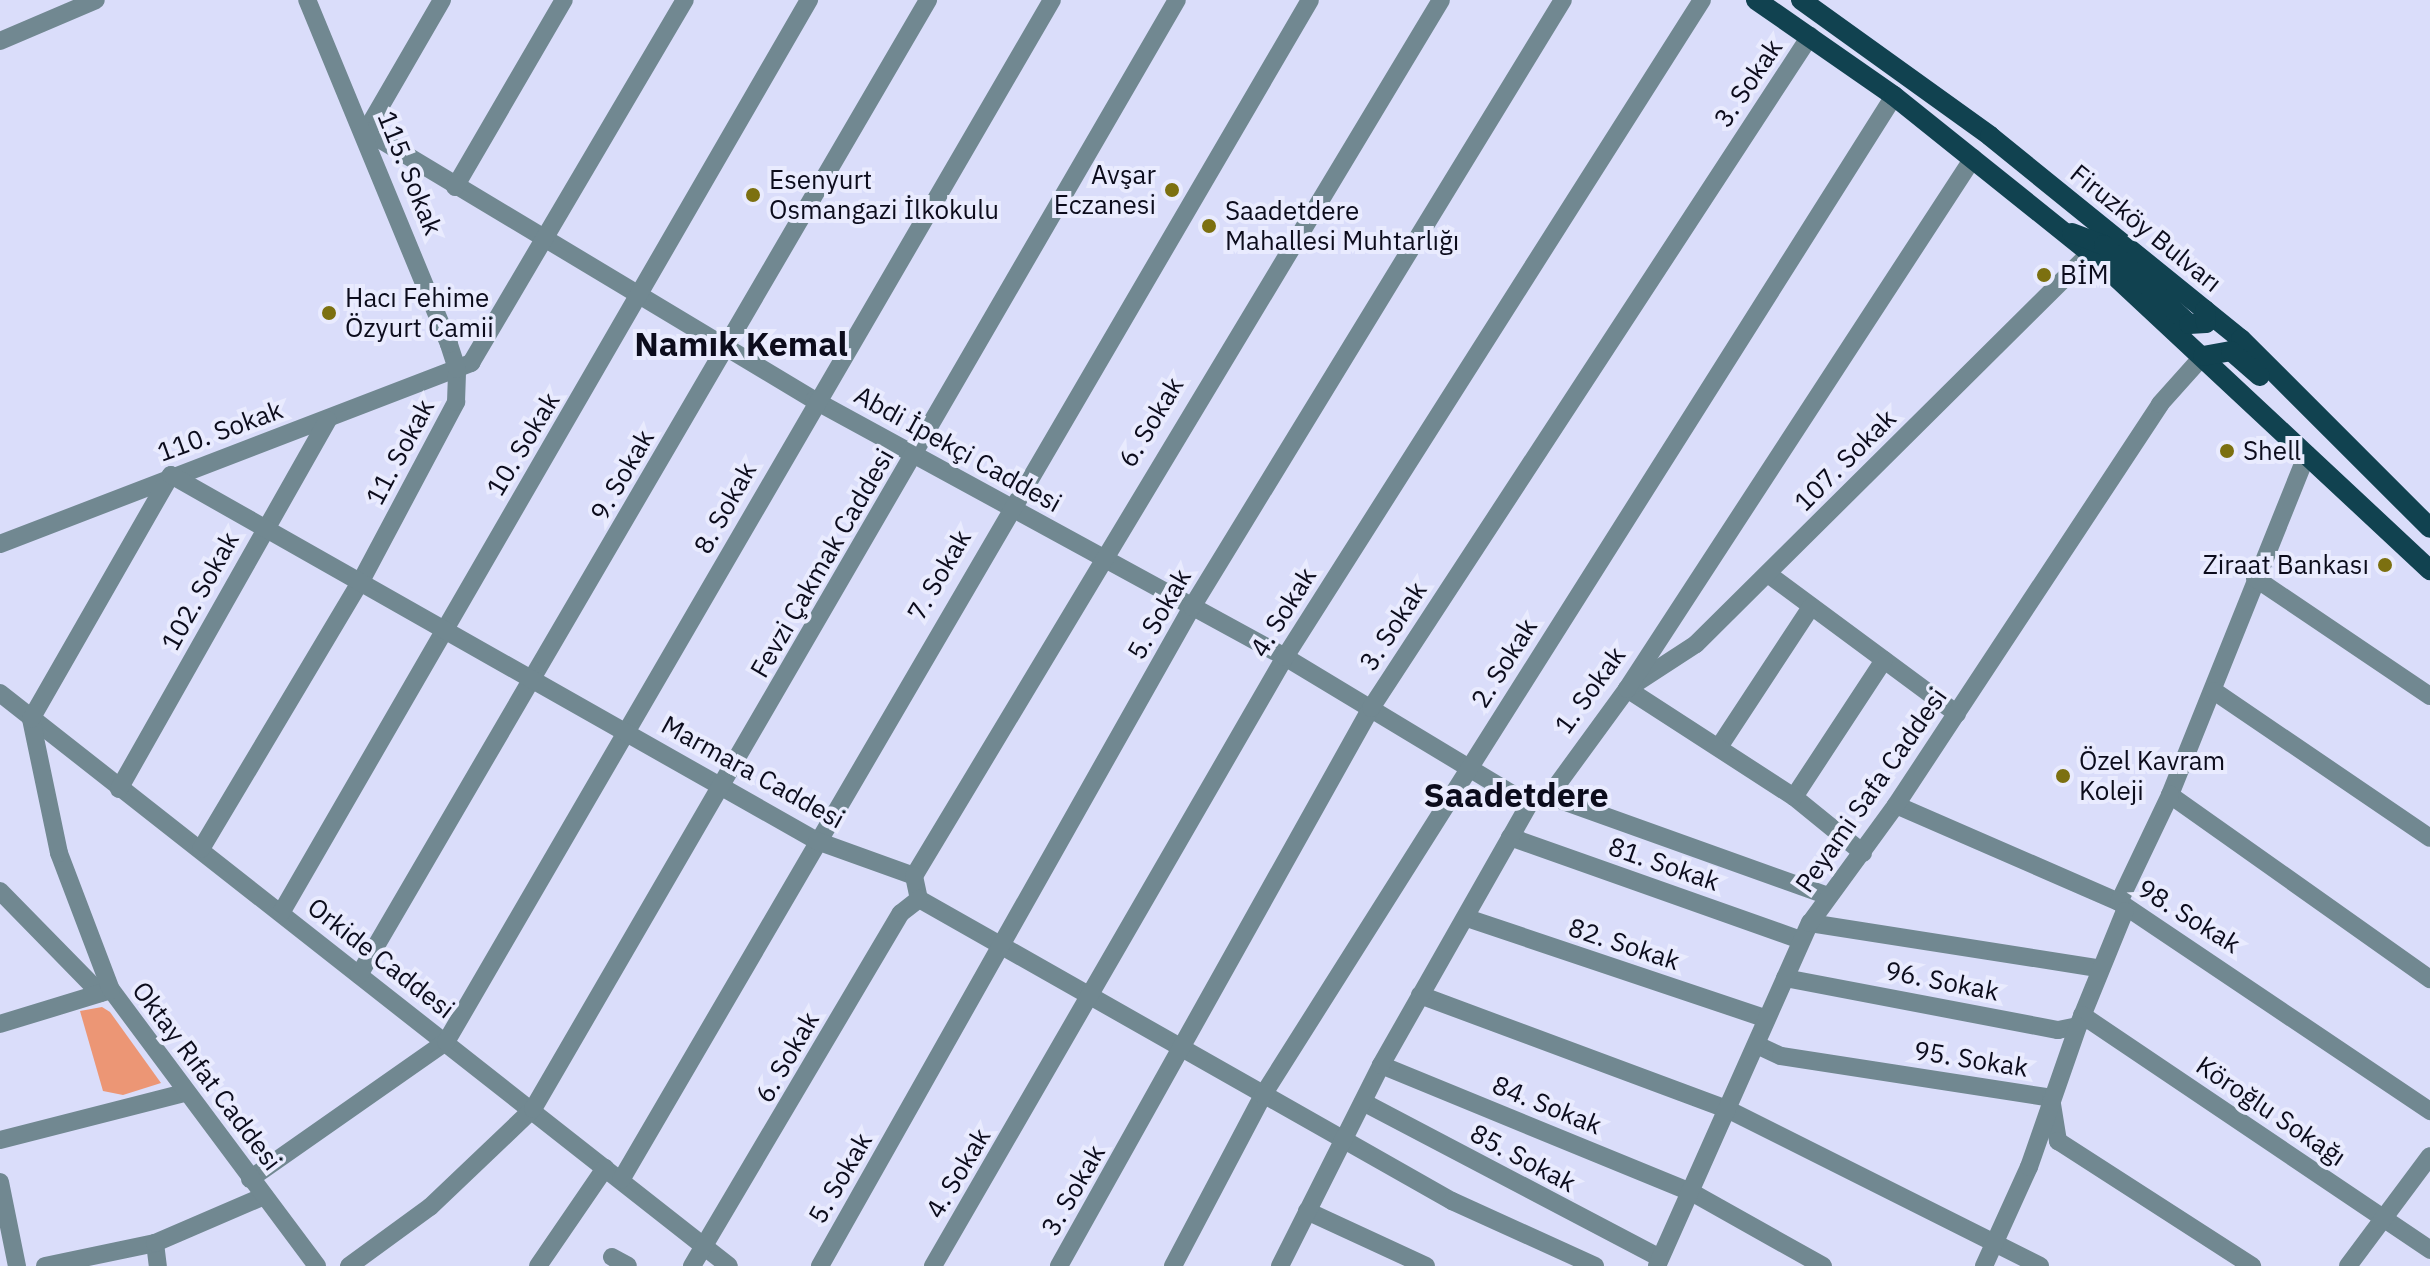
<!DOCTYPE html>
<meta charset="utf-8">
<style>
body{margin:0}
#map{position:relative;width:2430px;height:1266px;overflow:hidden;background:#daddfa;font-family:"IBM Plex Sans",sans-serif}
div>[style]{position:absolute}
.green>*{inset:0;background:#ec9675}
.minor>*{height:18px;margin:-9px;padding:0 9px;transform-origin:9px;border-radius:9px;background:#718891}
.major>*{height:20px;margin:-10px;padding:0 10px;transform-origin:10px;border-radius:10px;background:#114250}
.dots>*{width:22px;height:22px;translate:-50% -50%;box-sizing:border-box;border:4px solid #e9ebfe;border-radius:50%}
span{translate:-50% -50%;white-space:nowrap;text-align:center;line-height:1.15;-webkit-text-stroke:8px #e9ebfe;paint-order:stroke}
.street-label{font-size:26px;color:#0c0c1c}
.poi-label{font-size:26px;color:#0c0c1c}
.right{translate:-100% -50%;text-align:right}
.left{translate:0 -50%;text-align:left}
.district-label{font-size:34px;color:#0c0c1c;font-weight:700}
</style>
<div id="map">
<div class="green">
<div style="clip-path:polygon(102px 1007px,110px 1012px,161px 1083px,123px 1095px,103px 1091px,80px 1011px)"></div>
</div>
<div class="minor">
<div style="left:442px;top:0;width:151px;rotate:120.1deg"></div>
<div style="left:366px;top:131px;width:523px;rotate:30.98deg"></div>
<div style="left:814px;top:400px;width:537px;rotate:28.62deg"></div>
<div style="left:1285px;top:657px;width:285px;rotate:31.1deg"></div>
<div style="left:0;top:41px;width:104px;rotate:-23.1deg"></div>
<div style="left:455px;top:187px;width:216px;rotate:-59.8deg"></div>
<div style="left:2307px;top:454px;width:367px;rotate:111.9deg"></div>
<div style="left:2170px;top:795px;width:319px;rotate:35.3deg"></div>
<div style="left:0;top:544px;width:505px;rotate:-21.02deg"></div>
<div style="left:471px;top:363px;width:421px;rotate:-59.5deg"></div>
<div style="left:1768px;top:574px;width:235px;rotate:36.5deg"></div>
<div style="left:2255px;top:578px;width:211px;rotate:34deg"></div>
<div style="left:2214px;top:691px;width:261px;rotate:34.2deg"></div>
<div style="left:0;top:693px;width:927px;rotate:38.17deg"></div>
<div style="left:1719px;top:747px;width:168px;rotate:-56.7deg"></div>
<div style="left:119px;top:789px;width:424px;rotate:-60.5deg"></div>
<div style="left:1549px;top:796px;width:297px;rotate:19.7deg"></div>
<div style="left:1794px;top:797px;width:164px;rotate:-56.7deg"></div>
<div style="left:1896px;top:805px;width:243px;rotate:23.5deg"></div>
<div style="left:2119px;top:902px;width:375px;rotate:33.9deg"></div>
<div style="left:1510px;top:837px;width:309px;rotate:19.5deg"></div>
<div style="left:201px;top:849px;width:312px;rotate:-59.2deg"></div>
<div style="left:361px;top:581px;width:203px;rotate:-62deg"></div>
<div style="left:456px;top:402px;width:33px;rotate:-88deg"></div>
<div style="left:457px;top:369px;width:26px;rotate:-108deg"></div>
<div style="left:449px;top:344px;width:372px;rotate:-112.4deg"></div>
<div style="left:1863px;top:853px;width:89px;rotate:-140.9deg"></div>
<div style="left:1794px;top:797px;width:199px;rotate:-147.1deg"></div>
<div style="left:1627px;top:689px;width:82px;rotate:-33.1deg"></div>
<div style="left:1696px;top:644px;width:555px;rotate:-44.78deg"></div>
<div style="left:914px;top:876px;width:1022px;rotate:-58.97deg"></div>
<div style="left:0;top:891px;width:143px;rotate:45.6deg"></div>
<div style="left:2119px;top:902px;width:119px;rotate:-64.5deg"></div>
<div style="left:281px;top:913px;width:1055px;rotate:-59.96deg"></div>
<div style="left:1467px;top:918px;width:314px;rotate:18.6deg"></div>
<div style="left:1810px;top:923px;width:291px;rotate:8.9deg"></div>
<div style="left:359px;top:975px;width:1129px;rotate:-59.73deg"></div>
<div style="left:1785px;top:978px;width:278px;rotate:10.8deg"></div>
<div style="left:2058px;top:1030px;width:20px;rotate:-11deg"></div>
<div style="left:2078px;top:1026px;width:124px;rotate:-67.8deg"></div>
<div style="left:1420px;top:995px;width:327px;rotate:20.4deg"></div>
<div style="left:1727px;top:1109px;width:350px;rotate:26.6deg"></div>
<div style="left:2082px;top:1015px;width:420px;rotate:34deg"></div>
<div style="left:0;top:1024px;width:113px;rotate:-17deg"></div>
<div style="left:1757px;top:1045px;width:26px;rotate:25deg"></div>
<div style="left:1781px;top:1056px;width:273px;rotate:8.8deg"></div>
<div style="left:2051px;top:1098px;width:44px;rotate:80.8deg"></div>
<div style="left:2058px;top:1141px;width:231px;rotate:32.8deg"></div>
<div style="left:1381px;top:1065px;width:337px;rotate:22.3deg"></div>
<div style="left:1693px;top:1193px;width:149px;rotate:29.3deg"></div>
<div style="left:1363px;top:1102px;width:335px;rotate:27.7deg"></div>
<div style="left:0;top:1140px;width:191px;rotate:-14.3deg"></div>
<div style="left:250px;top:1179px;width:239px;rotate:-35deg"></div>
<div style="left:446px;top:1042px;width:1205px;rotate:-59.82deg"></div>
<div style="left:621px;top:1180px;width:1366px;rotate:-59.72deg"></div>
<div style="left:0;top:1182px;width:86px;rotate:78.6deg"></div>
<div style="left:1307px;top:1211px;width:131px;rotate:24.8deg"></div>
<div style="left:155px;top:1243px;width:23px;rotate:83deg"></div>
<div style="left:612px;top:1257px;width:18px;rotate:29deg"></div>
<div style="left:45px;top:1266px;width:112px;rotate:-11.8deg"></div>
<div style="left:155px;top:1243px;width:119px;rotate:-23.3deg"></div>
<div style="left:317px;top:1266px;width:344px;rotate:-126.7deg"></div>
<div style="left:111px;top:990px;width:147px;rotate:-110.8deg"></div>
<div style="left:59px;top:853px;width:137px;rotate:-101.8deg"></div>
<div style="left:31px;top:719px;width:281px;rotate:-60.2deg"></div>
<div style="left:171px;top:475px;width:742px;rotate:29.53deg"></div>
<div style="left:817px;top:841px;width:103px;rotate:19.8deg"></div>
<div style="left:914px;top:876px;width:24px;rotate:78deg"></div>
<div style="left:919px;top:899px;width:613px;rotate:29.54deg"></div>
<div style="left:1452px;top:1201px;width:157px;rotate:24.4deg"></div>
<div style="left:349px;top:1266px;width:100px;rotate:-36.1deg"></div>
<div style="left:430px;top:1207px;width:142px;rotate:-43.6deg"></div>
<div style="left:533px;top:1109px;width:1282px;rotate:-59.86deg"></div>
<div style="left:538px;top:1266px;width:119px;rotate:-55.6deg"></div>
<div style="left:692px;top:1266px;width:410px;rotate:-59.4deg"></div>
<div style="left:901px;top:913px;width:23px;rotate:-38deg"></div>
<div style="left:820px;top:1266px;width:757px;rotate:-60.56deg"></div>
<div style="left:1192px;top:607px;width:711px;rotate:-58.57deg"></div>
<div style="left:933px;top:1266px;width:703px;rotate:-59.97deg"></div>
<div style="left:1285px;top:657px;width:778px;rotate:-57.6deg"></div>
<div style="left:1059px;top:1266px;width:639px;rotate:-60.79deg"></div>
<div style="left:1371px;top:708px;width:803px;rotate:-56.84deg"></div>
<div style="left:1173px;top:1266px;width:193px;rotate:-62.2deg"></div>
<div style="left:1263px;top:1095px;width:1182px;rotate:-57.72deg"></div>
<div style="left:1280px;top:1266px;width:225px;rotate:-63.3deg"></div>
<div style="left:1381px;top:1065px;width:300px;rotate:-60.4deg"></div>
<div style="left:1529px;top:804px;width:22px;rotate:-22deg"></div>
<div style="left:1549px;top:796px;width:132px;rotate:-53.9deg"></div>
<div style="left:1627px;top:689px;width:634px;rotate:-56.91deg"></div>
<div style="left:1657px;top:1266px;width:376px;rotate:-66deg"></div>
<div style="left:1810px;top:923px;width:146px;rotate:-53.9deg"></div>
<div style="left:1896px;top:805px;width:480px;rotate:-56.6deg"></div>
<div style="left:2160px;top:404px;width:64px;rotate:-48.1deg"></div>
<div style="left:1984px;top:1266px;width:109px;rotate:-65.6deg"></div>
<div style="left:2029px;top:1167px;width:149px;rotate:-70.8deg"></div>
<div style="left:2348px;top:1266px;width:137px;rotate:-53.3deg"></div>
</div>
<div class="major">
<div style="left:1756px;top:0;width:168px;rotate:34.8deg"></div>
<div style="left:1894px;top:96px;width:251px;rotate:38.7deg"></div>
<div style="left:2090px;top:253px;width:465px;rotate:43deg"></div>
<div style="left:1801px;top:0;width:233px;rotate:35.7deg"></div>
<div style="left:1990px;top:136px;width:323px;rotate:39deg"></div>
<div style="left:2241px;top:339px;width:267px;rotate:45deg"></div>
<div style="left:2072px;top:233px;width:34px;rotate:21deg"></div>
<div style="left:2104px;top:245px;width:116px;rotate:42.9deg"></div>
<div style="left:2189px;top:324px;width:17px;rotate:-3deg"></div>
<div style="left:2206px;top:323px;width:13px;rotate:-94deg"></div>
<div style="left:2203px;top:356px;width:28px;rotate:-10deg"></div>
<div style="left:2231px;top:351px;width:38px;rotate:41deg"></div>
</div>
<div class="dots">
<div style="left:1172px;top:190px;background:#7c7010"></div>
<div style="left:753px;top:195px;background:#7c7010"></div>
<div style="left:1209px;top:226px;background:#7c7010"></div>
<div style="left:2044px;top:275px;background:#7c7010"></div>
<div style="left:329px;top:313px;background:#7c7010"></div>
<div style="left:2227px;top:451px;background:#7c7010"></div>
<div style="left:2385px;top:565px;background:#7c7010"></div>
<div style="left:2063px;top:776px;background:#7c7010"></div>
</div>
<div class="street-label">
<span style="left:1748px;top:83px;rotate:-56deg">3. Sokak</span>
<span style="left:410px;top:173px;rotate:68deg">115. Sokak</span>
<span style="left:2146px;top:228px;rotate:39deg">Firuzköy Bulvarı</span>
<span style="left:1151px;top:422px;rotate:-59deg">6. Sokak</span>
<span style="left:220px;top:431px;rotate:-20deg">110. Sokak</span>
<span style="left:523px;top:444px;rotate:-59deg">10. Sokak</span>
<span style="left:958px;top:449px;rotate:29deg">Abdi İpekçi Caddesi</span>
<span style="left:400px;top:452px;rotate:-62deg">11. Sokak</span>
<span style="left:1845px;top:460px;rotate:-45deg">107. Sokak</span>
<span style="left:622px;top:475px;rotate:-60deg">9. Sokak</span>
<span style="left:725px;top:508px;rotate:-61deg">8. Sokak</span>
<span style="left:822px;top:563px;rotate:-60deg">Fevzi Çakmak Caddesi</span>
<span style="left:939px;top:575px;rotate:-60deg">7. Sokak</span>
<span style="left:200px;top:591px;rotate:-61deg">102. Sokak</span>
<span style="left:1283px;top:612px;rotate:-58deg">4. Sokak</span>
<span style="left:1159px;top:614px;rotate:-60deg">5. Sokak</span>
<span style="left:1393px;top:626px;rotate:-57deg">3. Sokak</span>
<span style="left:1504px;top:663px;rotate:-58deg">2. Sokak</span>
<span style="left:1590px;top:690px;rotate:-54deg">1. Sokak</span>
<span style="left:753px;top:772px;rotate:29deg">Marmara Caddesi</span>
<span style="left:1871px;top:790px;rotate:-55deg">Peyami Safa Caddesi</span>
<span style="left:1664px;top:864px;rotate:19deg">81. Sokak</span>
<span style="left:2189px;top:916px;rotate:32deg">98. Sokak</span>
<span style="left:1624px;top:944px;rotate:18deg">82. Sokak</span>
<span style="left:381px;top:958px;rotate:38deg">Orkide Caddesi</span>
<span style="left:1942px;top:981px;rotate:11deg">96. Sokak</span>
<span style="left:787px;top:1057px;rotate:-60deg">6. Sokak</span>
<span style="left:1971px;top:1059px;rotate:9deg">95. Sokak</span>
<span style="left:207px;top:1076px;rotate:53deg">Oktay Rıfat Caddesi</span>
<span style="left:1547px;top:1105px;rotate:22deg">84. Sokak</span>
<span style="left:2271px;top:1111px;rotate:34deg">Köroğlu Sokağı</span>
<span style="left:1523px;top:1158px;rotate:28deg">85. Sokak</span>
<span style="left:958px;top:1173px;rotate:-59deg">4. Sokak</span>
<span style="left:840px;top:1178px;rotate:-60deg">5. Sokak</span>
<span style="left:1073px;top:1190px;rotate:-60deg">3. Sokak</span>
</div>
<div class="poi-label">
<span class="right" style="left:1156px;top:190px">Avşar<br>Eczanesi</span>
<span class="left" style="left:769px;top:195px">Esenyurt<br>Osmangazi İlkokulu</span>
<span class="left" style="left:1225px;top:226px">Saadetdere<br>Mahallesi Muhtarlığı</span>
<span class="left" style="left:2060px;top:275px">BİM</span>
<span class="left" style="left:345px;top:313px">Hacı Fehime<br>Özyurt Camii</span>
<span class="left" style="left:2243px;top:451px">Shell</span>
<span class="right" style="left:2369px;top:565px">Ziraat Bankası</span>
<span class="left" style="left:2079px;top:776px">Özel Kavram<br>Koleji</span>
</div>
<div class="district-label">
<span style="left:741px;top:344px">Namık Kemal</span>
<span style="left:1516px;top:795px">Saadetdere</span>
</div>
</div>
